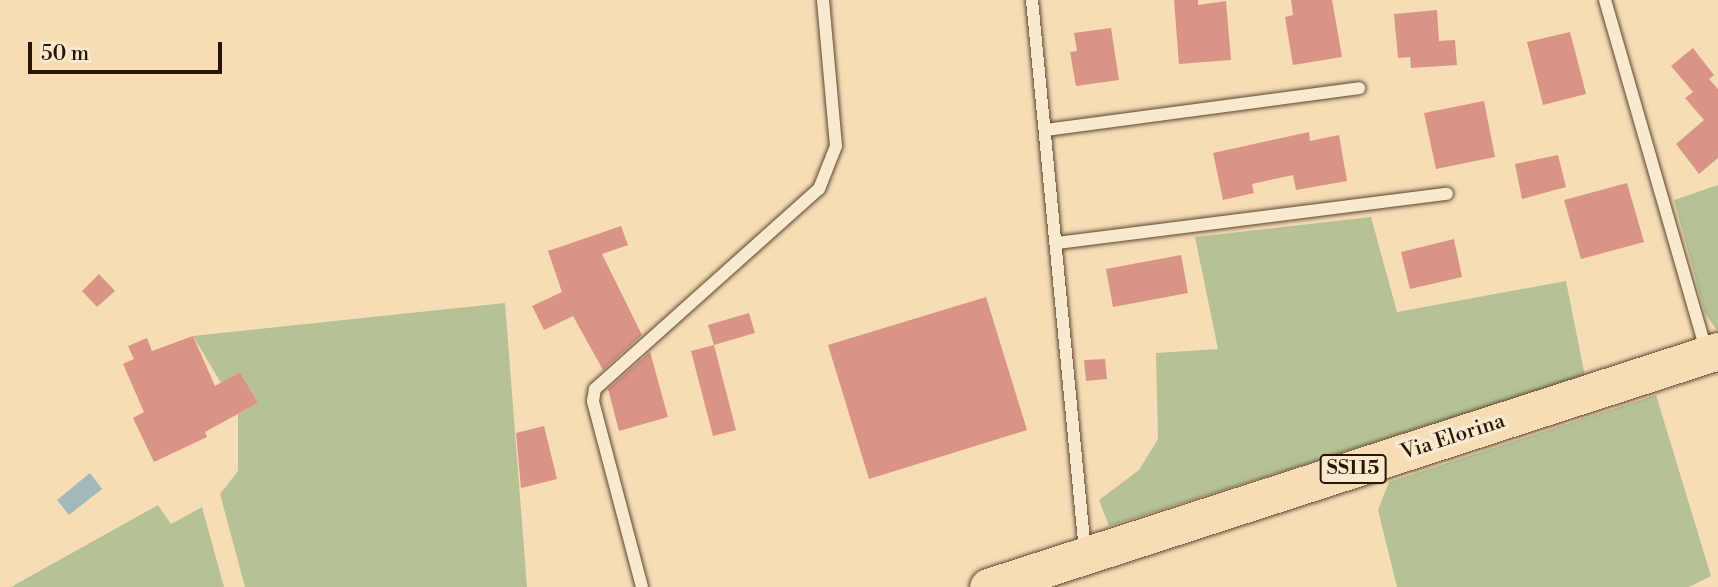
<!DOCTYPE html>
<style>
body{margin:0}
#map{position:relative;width:1718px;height:587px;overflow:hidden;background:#f6ddb6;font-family:"Libre Bodoni",serif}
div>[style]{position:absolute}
.green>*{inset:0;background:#b6c293}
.water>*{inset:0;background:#a3b8ba}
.building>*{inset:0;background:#d99486}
.roads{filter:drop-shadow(0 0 2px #5c472e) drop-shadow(0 0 2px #5c472e)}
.lane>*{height:12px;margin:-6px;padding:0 6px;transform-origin:6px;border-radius:6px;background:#f9e9d0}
.primary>*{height:37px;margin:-18.5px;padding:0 18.5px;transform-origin:18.5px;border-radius:18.5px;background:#f6ddb6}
span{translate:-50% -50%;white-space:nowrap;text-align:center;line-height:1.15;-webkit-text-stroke:7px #f9e9d0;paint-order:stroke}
.shield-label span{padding:2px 5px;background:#f9e9d0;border:2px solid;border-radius:5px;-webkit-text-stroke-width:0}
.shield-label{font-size:19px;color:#291500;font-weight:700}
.street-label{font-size:21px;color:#291500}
.scale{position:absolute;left:28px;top:42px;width:194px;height:32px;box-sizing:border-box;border:4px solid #291500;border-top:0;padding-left:9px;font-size:21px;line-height:24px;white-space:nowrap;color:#291500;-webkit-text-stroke:5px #f9e9d0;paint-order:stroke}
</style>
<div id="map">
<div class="green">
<div style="clip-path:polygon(1718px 185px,1718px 332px,1705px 313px,1674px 200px)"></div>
<div style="clip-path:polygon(1371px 217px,1397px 312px,1566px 281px,1585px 376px,1109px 526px,1099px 500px,1139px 470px,1158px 439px,1156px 353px,1218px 349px,1195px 237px)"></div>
<div style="clip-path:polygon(505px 303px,527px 587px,245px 587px,220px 494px,238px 471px,238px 414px,258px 403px,240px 372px,221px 383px,193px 336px)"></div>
<div style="clip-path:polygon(1656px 395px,1711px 576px,1689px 587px,1397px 587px,1378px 510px,1389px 482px)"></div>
<div style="clip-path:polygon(158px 505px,171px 524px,202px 507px,224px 587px,11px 587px)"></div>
</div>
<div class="water">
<div style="clip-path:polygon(90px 473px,102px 489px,69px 515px,57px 500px)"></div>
</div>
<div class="building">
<div style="clip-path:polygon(1174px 0,1198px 0,1198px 5px,1226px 1px,1231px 60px,1179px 64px)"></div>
<div style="clip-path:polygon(1291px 0,1332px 0,1342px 57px,1293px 65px,1285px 17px,1293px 15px)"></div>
<div style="clip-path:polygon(1437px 10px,1439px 41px,1455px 40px,1457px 65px,1411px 68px,1410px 57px,1398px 58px,1394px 14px)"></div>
<div style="clip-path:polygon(1111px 28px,1119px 80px,1076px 86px,1070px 52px,1077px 51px,1074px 33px)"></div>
<div style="clip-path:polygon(1570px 32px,1586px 94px,1543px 105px,1527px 42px)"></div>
<div style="clip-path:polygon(1693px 48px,1714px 75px,1709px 79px,1718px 89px,1718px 158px,1699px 174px,1676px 144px,1704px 120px,1685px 98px,1693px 92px,1671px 66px)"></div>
<div style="clip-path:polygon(1484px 101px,1495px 157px,1436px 169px,1424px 113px)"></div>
<div style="clip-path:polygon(1309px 132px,1310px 141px,1339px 135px,1347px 181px,1296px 190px,1293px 175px,1252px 184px,1254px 193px,1223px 200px,1213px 153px)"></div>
<div style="clip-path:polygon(1558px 155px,1566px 187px,1522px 199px,1515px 164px)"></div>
<div style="clip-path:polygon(1627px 183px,1644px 242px,1581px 259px,1564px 200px)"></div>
<div style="clip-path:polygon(621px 226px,628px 245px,602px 254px,642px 335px,603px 370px,573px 316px,544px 330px,532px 306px,562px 292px,548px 251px)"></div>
<div style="clip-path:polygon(1454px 239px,1462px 277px,1410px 289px,1401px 252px)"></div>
<div style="clip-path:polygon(1181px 255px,1188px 293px,1113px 307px,1106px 269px)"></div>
<div style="clip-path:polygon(99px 274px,115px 291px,97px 307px,82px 291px)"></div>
<div style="clip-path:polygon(986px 297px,1027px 430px,869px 479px,828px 345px)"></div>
<div style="clip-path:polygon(749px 313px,755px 333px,714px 345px,708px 325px)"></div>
<div style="clip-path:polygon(193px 336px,215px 386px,240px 372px,258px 403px,205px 432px,207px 437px,154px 462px,133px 418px,144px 412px,123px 364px,134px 359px,128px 346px,147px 338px,152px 351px)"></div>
<div style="clip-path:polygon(714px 345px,736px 430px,713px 436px,691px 351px)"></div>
<div style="clip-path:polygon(650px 352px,668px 417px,619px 431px,608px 389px)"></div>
<div style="clip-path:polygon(1105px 359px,1107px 379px,1086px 381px,1084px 360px)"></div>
<div style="clip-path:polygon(544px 426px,557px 479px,521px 488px,516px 433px)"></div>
</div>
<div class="roads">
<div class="lane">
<div style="left:1032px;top:0;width:554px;rotate:84.51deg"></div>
<div style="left:1605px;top:0;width:365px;rotate:73.9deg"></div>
<div style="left:1046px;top:130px;width:316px;rotate:-7.6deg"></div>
<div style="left:1057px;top:243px;width:393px;rotate:-7.2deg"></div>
<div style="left:642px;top:587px;width:192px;rotate:-104.8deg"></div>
<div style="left:593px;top:401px;width:12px;rotate:-81deg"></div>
<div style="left:595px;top:389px;width:300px;rotate:-41.8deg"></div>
<div style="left:819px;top:189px;width:46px;rotate:-68.4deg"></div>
<div style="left:836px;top:146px;width:147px;rotate:-95.1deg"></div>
</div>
<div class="primary">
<div style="left:988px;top:587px;width:767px;rotate:-17.92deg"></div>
</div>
</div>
<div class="shield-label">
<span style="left:1353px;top:469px">SS115</span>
</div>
<div class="street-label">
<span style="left:1453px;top:437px;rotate:-18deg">Via Elorina</span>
</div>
<div class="scale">50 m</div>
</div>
